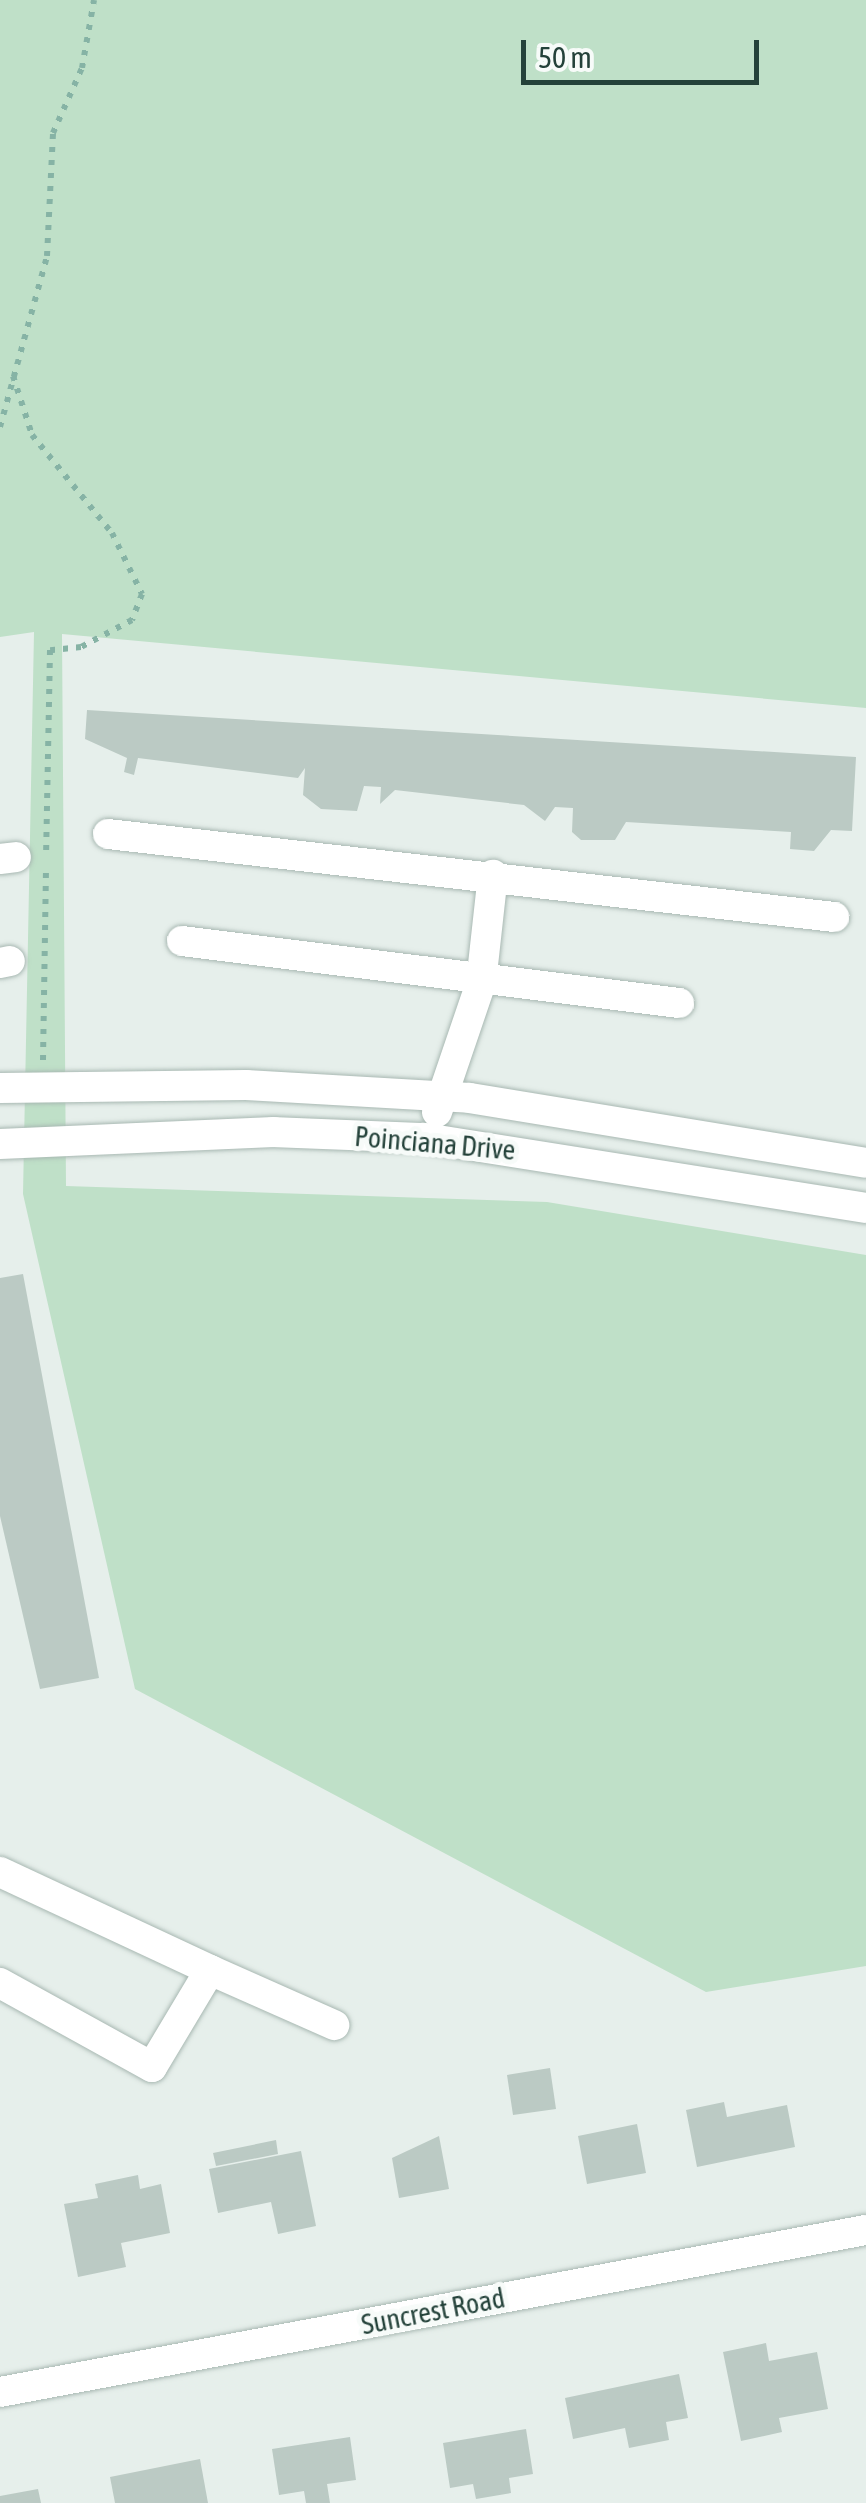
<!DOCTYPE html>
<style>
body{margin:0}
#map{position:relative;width:866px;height:2503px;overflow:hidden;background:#e6efeb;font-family:"Asap Condensed",sans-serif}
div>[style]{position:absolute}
.green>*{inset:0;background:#bfe0c8}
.building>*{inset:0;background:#bbcac4}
.path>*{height:6px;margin-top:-3px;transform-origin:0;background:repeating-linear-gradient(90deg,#86b3a5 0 5px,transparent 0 13px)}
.roads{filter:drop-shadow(0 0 2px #a8b8b2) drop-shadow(0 0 2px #a8b8b2)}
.minor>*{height:30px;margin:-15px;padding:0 15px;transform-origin:15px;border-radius:15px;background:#fff}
span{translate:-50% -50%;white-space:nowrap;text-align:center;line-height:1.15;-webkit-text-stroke:10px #f7fbf9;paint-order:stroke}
.street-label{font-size:28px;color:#24423a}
.scale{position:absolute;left:521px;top:40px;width:238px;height:45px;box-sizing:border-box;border:5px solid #24423a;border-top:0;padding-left:12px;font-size:30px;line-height:35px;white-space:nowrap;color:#24423a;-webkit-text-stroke:8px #f7fbf9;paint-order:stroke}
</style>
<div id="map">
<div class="green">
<div style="clip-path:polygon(0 0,866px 0,866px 708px,62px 634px,66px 1186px,547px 1202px,866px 1255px,866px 1966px,706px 1992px,135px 1689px,23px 1194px,34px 632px,0 637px)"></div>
</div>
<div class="building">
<div style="clip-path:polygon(87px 710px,856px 757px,852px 831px,831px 830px,814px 851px,790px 849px,791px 832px,626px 822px,615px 840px,581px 840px,572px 832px,573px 808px,555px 807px,545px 821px,524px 805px,395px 790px,380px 804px,381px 787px,364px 786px,357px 811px,321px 809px,303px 795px,305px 768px,298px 778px,138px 758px,134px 775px,124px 772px,127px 758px,85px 739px)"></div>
<div style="clip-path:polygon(23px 1274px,99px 1678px,40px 1689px,0 1516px,0 1278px)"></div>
<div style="clip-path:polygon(550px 2068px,556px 2109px,513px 2115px,507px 2075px)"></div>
<div style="clip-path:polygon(724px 2102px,727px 2117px,787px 2105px,795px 2147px,697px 2167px,686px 2110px)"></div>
<div style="clip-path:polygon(637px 2124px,646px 2173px,587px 2184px,578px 2136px)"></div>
<div style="clip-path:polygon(439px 2136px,449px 2189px,399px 2198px,392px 2158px)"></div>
<div style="clip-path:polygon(276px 2140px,278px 2154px,216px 2166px,213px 2153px)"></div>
<div style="clip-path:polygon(301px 2151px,316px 2226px,278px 2234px,271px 2202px,218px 2213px,209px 2169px)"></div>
<div style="clip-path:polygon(138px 2175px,140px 2189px,161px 2184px,170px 2233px,121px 2243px,126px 2267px,78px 2277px,64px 2204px,98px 2198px,95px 2184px)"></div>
<div style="clip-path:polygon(766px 2343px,769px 2361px,817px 2352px,828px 2409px,779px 2418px,782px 2432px,741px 2441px,723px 2352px)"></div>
<div style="clip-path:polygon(679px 2374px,688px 2418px,666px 2422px,669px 2440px,629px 2448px,625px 2428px,573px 2439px,565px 2398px)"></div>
<div style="clip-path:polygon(526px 2429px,533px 2474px,509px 2478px,511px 2493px,476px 2499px,473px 2484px,450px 2488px,443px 2443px)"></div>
<div style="clip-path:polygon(350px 2437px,356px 2480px,327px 2484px,330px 2503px,306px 2503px,304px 2491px,279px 2495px,272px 2449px)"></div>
<div style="clip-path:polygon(200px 2459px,208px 2503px,115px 2503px,110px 2477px)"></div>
<div style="clip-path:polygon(38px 2489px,41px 2503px,0 2503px,0 2496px)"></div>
</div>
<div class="path">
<div style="left:13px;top:376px;width:62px;rotate:72.1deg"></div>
<div style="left:32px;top:435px;width:127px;rotate:50.8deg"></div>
<div style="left:112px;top:533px;width:68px;rotate:63.8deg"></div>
<div style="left:142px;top:594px;width:28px;rotate:111deg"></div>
<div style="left:132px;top:620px;width:58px;rotate:152.1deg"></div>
<div style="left:81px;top:647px;width:31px;rotate:174deg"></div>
<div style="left:50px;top:650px;width:200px;rotate:91.1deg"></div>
<div style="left:0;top:427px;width:177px;rotate:-74.6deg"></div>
<div style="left:47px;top:256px;width:123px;rotate:-87.2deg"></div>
<div style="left:53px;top:133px;width:71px;rotate:-66deg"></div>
<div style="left:82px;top:68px;width:69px;rotate:-80deg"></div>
<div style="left:43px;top:1060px;width:193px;rotate:-89.1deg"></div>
</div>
<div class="roads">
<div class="minor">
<div style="left:108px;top:834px;width:731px;rotate:6.52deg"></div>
<div style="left:0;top:859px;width:16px;rotate:-7deg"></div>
<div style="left:182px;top:941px;width:501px;rotate:7.11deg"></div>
<div style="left:0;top:963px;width:10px;rotate:-11deg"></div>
<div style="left:0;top:1088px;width:246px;rotate:-0.7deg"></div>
<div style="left:246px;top:1085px;width:224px;rotate:3.3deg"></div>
<div style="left:470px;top:1098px;width:401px;rotate:9.3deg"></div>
<div style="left:437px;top:1112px;width:136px;rotate:-71.2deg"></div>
<div style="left:481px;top:983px;width:109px;rotate:-83.7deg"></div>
<div style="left:0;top:1144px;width:274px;rotate:-2.5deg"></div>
<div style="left:274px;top:1132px;width:150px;rotate:2.3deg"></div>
<div style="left:424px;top:1138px;width:448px;rotate:9deg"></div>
<div style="left:0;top:1872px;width:232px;rotate:25deg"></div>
<div style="left:210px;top:1970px;width:113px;rotate:120.9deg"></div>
<div style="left:152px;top:2067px;width:174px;rotate:-151.1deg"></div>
<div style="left:210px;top:1970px;width:136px;rotate:23.9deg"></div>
<div style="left:0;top:2392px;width:881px;rotate:-10.6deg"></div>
</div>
</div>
<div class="street-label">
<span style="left:435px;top:1143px;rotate:5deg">Poinciana Drive</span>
<span style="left:433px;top:2311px;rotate:-11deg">Suncrest Road</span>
</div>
<div class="scale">50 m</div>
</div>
